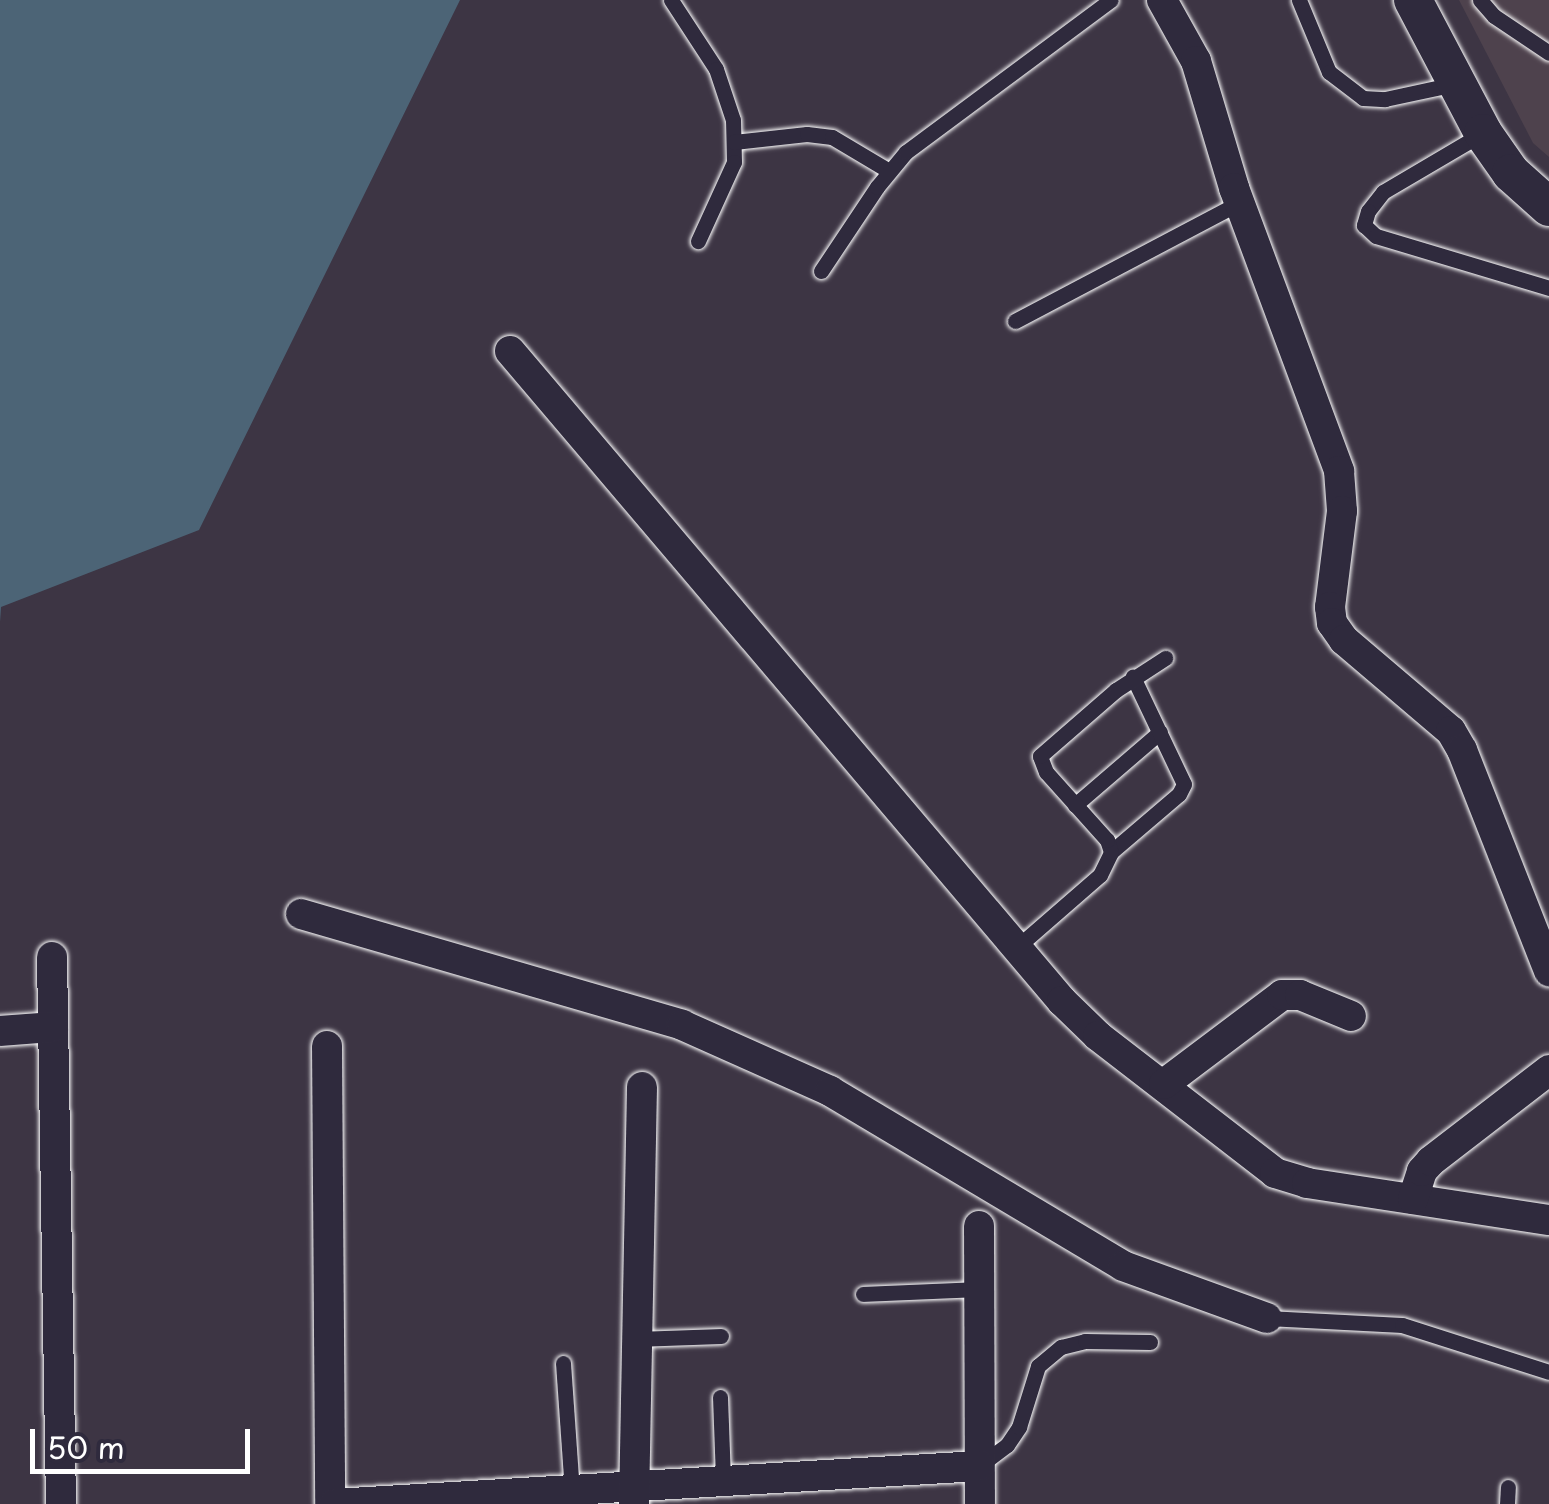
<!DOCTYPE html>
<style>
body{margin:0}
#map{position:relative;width:1549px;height:1504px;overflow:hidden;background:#3d3544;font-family:"Playpen Sans",sans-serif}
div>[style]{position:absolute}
.built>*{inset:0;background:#4e424d}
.water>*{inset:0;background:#4c6476}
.roads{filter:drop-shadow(0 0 2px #fff) drop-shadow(0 0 2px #fff)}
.service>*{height:15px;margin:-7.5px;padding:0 7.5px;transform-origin:7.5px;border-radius:7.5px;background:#2f2a3d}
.minor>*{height:30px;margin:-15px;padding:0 15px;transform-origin:15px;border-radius:15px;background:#2f2a3d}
.tertiary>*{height:38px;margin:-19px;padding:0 19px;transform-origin:19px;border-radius:19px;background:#2f2a3d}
span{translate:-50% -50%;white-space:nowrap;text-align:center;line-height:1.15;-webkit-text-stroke:8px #2f2a3d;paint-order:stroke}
.scale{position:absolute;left:30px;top:1429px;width:220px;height:45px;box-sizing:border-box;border:5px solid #fff;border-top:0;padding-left:12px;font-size:30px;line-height:35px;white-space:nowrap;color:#fff;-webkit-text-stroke:8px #2f2a3d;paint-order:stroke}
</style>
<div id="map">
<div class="built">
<div style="clip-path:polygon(1459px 0,1549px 0,1549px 157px,1533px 143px)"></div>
</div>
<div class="water">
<div style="clip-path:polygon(0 0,460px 0,199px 530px,1px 607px,0 622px)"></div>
</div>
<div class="roads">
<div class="service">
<div style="left:671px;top:0;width:82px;rotate:56.9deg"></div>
<div style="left:716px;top:69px;width:54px;rotate:71.6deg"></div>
<div style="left:733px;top:120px;width:42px;rotate:88.6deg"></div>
<div style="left:734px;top:162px;width:87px;rotate:114.5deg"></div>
<div style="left:1299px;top:0;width:78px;rotate:67.4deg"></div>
<div style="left:1329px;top:72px;width:43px;rotate:37.4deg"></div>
<div style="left:1363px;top:98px;width:22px;rotate:3deg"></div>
<div style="left:1385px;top:99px;width:72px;rotate:-12.1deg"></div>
<div style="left:1480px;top:0;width:21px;rotate:49deg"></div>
<div style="left:1494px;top:16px;width:66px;rotate:33.9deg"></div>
<div style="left:1483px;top:133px;width:116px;rotate:149.5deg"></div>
<div style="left:1383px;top:192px;width:24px;rotate:128deg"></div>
<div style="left:1368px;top:211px;width:15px;rotate:106deg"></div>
<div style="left:1364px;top:225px;width:16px;rotate:43deg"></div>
<div style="left:1376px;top:236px;width:181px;rotate:16.7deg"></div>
<div style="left:734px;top:142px;width:73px;rotate:-6.3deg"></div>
<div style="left:807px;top:134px;width:25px;rotate:7deg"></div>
<div style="left:832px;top:137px;width:66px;rotate:30.8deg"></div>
<div style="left:821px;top:271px;width:101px;rotate:-56.3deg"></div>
<div style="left:877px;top:187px;width:45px;rotate:-50.4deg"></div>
<div style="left:906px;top:152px;width:255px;rotate:-36.6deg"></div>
<div style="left:1015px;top:321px;width:253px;rotate:-27.8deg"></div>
<div style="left:1075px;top:805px;width:112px;rotate:-40.7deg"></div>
<div style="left:1111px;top:852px;width:89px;rotate:-40.5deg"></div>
<div style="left:1179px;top:794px;width:11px;rotate:-63deg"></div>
<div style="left:1184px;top:784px;width:119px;rotate:-115.5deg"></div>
<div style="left:1016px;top:948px;width:111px;rotate:-41deg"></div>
<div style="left:1100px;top:875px;width:25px;rotate:-64deg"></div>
<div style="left:1111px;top:852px;width:13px;rotate:-108deg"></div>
<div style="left:1107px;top:840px;width:91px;rotate:-131.9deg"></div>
<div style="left:1046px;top:772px;width:17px;rotate:-111deg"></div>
<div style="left:1040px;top:756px;width:101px;rotate:-41deg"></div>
<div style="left:1116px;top:690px;width:59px;rotate:-33.1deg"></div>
<div style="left:863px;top:1294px;width:115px;rotate:-2.5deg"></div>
<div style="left:1267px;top:1318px;width:135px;rotate:3deg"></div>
<div style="left:1402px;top:1325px;width:154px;rotate:17.7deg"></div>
<div style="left:636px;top:1339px;width:85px;rotate:-2deg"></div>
<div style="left:563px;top:1363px;width:128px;rotate:86deg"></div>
<div style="left:720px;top:1397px;width:83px;rotate:87.9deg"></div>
<div style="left:979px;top:1466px;width:35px;rotate:-37deg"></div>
<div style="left:1007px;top:1445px;width:22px;rotate:-56deg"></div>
<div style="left:1019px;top:1427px;width:64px;rotate:-72.7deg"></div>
<div style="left:1038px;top:1366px;width:30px;rotate:-40deg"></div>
<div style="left:1061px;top:1347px;width:25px;rotate:-14deg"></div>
<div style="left:1085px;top:1341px;width:65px;rotate:0.9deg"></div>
<div style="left:1507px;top:1504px;width:17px;rotate:-87deg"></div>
</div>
<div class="minor">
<div style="left:1162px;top:0;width:70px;rotate:60.9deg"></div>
<div style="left:1196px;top:61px;width:133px;rotate:73.3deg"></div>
<div style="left:1234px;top:188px;width:302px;rotate:69.6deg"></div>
<div style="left:1339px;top:471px;width:40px;rotate:85.7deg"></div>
<div style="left:1342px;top:511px;width:97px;rotate:97.1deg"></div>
<div style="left:1330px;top:607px;width:16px;rotate:83deg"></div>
<div style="left:1332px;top:623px;width:21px;rotate:55deg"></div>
<div style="left:1344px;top:640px;width:140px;rotate:40.4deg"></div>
<div style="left:1451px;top:731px;width:22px;rotate:60deg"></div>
<div style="left:1462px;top:750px;width:238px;rotate:68.5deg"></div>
<div style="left:510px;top:351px;width:853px;rotate:49.66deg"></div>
<div style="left:1062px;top:1001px;width:50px;rotate:44.2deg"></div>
<div style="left:1098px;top:1036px;width:224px;rotate:37.7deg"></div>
<div style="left:1275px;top:1173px;width:34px;rotate:17deg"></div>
<div style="left:1307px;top:1183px;width:245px;rotate:8.7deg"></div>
<div style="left:301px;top:914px;width:397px;rotate:16.2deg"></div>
<div style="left:682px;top:1025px;width:162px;rotate:24deg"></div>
<div style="left:830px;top:1091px;width:341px;rotate:30.8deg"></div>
<div style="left:1123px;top:1266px;width:153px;rotate:19.9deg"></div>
<div style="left:52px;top:957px;width:547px;rotate:89.06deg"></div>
<div style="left:0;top:1031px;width:53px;rotate:-4.3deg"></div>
<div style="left:327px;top:1046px;width:458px;rotate:89.6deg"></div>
<div style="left:1164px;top:1084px;width:148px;rotate:-37deg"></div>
<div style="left:1282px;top:995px;width:18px"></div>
<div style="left:1300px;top:995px;width:55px;rotate:22.4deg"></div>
<div style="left:1413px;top:1199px;width:29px;rotate:-72deg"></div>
<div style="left:1422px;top:1171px;width:13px;rotate:-48deg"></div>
<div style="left:1431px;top:1161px;width:149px;rotate:-37.6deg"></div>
<div style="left:979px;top:1226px;width:278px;rotate:89.8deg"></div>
<div style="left:334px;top:1504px;width:646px;rotate:-3.37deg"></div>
<div style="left:634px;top:1504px;width:417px;rotate:-88.9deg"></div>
</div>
<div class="tertiary">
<div style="left:1413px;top:0;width:150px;rotate:62.2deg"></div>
<div style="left:1483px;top:133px;width:49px;rotate:55deg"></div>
<div style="left:1511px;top:173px;width:51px;rotate:41.8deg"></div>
</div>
</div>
<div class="scale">50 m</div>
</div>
